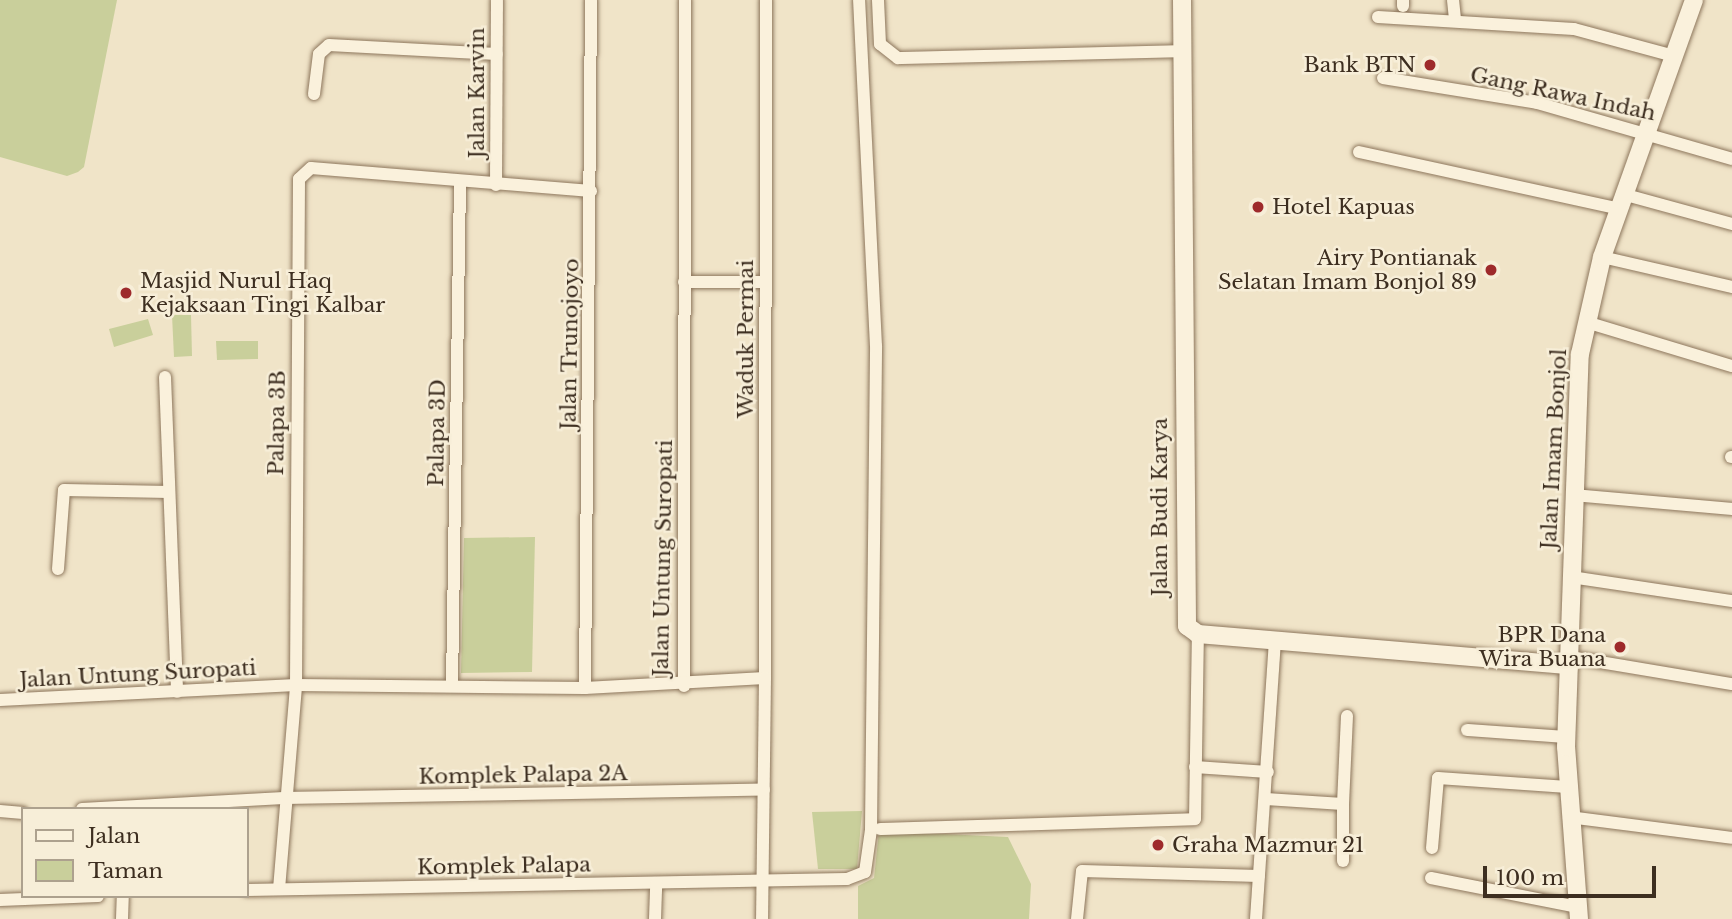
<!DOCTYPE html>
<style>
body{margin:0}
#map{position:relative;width:1732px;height:919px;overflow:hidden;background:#f0e4c8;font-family:"Libre Baskerville",serif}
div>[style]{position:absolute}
.green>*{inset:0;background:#c9cf9b}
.roads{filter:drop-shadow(0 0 2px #8d765c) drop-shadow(0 0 2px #8d765c)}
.street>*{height:12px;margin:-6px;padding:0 6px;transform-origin:6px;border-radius:6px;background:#faf1dc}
.secondary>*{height:18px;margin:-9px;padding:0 9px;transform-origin:9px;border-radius:9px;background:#faf1dc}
.dots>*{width:19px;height:19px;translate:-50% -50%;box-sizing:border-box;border:4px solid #f7eed8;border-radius:50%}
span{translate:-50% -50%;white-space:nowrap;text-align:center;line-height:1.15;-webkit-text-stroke:5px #f7eed8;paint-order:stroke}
.poi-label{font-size:21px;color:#3d2e20}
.right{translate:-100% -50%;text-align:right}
.left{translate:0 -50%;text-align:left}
.street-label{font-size:21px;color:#3d2e20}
.legend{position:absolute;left:21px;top:807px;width:228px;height:91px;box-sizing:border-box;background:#f7eed8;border:2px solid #ada18e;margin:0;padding:9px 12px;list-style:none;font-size:21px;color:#3d2e20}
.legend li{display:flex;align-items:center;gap:14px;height:35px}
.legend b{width:35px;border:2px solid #ada18e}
.scale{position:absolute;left:1483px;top:866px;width:173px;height:32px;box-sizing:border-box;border:4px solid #3d2e20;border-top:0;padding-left:9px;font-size:21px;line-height:24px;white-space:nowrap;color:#3d2e20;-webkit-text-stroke:5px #f7eed8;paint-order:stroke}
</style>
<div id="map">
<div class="green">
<div style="clip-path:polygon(0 0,117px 0,84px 167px,78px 172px,67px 176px,0 157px)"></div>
<div style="clip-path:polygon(172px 315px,191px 315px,192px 356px,174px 357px)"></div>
<div style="clip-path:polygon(148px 319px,153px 335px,114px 347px,109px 329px)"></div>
<div style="clip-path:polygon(216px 341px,258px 341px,258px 359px,217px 360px)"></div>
<div style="clip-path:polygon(535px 537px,532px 672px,461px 673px,464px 538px)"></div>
<div style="clip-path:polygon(862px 811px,857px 869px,818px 869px,812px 812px)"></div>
<div style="clip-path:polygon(879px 831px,1008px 837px,1031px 884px,1029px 919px,858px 919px,858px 886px,874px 878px)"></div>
</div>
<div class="roads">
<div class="street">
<div style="left:878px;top:0;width:44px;rotate:87.4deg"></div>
<div style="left:880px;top:44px;width:23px;rotate:38deg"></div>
<div style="left:898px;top:58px;width:283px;rotate:-1.4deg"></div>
<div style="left:1403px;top:0;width:6px;rotate:90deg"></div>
<div style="left:1453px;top:0;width:19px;rotate:84deg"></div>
<div style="left:1378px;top:17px;width:196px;rotate:3.5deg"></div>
<div style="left:1574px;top:29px;width:104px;rotate:15.1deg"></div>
<div style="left:1383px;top:78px;width:156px;rotate:9.2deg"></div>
<div style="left:1537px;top:103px;width:203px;rotate:16deg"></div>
<div style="left:314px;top:94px;width:40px;rotate:-82.9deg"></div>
<div style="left:319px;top:54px;width:13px;rotate:-42deg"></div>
<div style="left:329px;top:45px;width:168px;rotate:3.1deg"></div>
<div style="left:1359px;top:152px;width:268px;rotate:12.3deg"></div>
<div style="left:496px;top:185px;width:185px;rotate:-89.7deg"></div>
<div style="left:1626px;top:195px;width:110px;rotate:15.3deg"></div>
<div style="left:1602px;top:257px;width:133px;rotate:13deg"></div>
<div style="left:684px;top:282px;width:82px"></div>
<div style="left:1586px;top:322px;width:152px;rotate:16.8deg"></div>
<div style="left:165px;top:377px;width:315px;rotate:87.8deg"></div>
<div style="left:1731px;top:457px;width:1px"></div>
<div style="left:1573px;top:495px;width:160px;rotate:5deg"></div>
<div style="left:58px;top:569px;width:79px;rotate:-85.7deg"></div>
<div style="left:64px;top:490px;width:105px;rotate:1.1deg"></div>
<div style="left:1571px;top:577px;width:163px;rotate:8.5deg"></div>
<div style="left:1570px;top:657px;width:164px;rotate:9.5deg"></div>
<div style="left:765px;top:678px;width:678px;rotate:-89.92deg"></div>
<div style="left:452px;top:686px;width:505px;rotate:-89.09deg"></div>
<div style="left:684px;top:686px;width:686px;rotate:-89.92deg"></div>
<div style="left:585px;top:688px;width:688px;rotate:-89.5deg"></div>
<div style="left:0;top:700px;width:296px;rotate:-2.9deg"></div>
<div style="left:296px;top:685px;width:289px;rotate:0.6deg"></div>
<div style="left:585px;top:688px;width:180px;rotate:-3.2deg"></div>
<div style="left:765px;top:678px;width:241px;rotate:90.7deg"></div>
<div style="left:1467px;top:730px;width:100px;rotate:4deg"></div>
<div style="left:1195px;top:767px;width:73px;rotate:3.9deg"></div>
<div style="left:1266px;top:799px;width:77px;rotate:3.7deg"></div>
<div style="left:1343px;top:804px;width:57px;rotate:90deg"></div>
<div style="left:1343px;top:804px;width:88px;rotate:-87.4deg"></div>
<div style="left:82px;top:809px;width:202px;rotate:-3.1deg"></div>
<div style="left:284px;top:798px;width:480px;rotate:-1deg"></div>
<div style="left:0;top:811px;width:23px;rotate:5deg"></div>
<div style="left:1569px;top:817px;width:164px;rotate:7.3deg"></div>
<div style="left:880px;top:829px;width:315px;rotate:-1.8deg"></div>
<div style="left:1195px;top:819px;width:185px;rotate:-89.1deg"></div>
<div style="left:1432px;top:848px;width:70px;rotate:-85.1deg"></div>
<div style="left:1438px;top:778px;width:130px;rotate:4deg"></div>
<div style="left:1431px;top:878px;width:150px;rotate:11.2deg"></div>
<div style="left:279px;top:889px;width:205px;rotate:-85.2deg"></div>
<div style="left:296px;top:685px;width:506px;rotate:-89.66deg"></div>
<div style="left:299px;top:179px;width:16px;rotate:-43deg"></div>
<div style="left:311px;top:168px;width:281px;rotate:4.7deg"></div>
<div style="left:247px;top:890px;width:600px;rotate:-1.05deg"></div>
<div style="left:847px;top:879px;width:19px;rotate:-21deg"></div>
<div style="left:865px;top:872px;width:42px;rotate:-81.9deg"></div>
<div style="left:871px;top:830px;width:484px;rotate:-89.4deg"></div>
<div style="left:876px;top:346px;width:346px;rotate:-92.8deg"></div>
<div style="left:0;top:900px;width:98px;rotate:-2.3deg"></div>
<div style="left:122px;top:919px;width:23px;rotate:-88deg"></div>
<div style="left:655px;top:919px;width:36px;rotate:-88deg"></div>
<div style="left:1077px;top:919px;width:48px;rotate:-84.1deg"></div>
<div style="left:1082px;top:871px;width:177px;rotate:1.6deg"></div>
<div style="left:1256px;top:919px;width:279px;rotate:-86.1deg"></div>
</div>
<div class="secondary">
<div style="left:1182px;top:0;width:626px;rotate:89.54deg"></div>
<div style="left:1187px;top:626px;width:14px;rotate:36deg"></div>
<div style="left:1198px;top:634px;width:373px;rotate:4.8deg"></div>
<div style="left:1579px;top:919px;width:172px;rotate:-94.3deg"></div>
<div style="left:1566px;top:747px;width:393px;rotate:-88deg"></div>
<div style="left:1580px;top:354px;width:99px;rotate:-77.2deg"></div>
<div style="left:1602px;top:257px;width:273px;rotate:-70.3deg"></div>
</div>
</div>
<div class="dots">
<div style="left:1430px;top:65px;background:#9e2a2b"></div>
<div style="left:1258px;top:207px;background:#9e2a2b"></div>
<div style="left:1491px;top:270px;background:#9e2a2b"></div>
<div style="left:126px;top:293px;background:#9e2a2b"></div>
<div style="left:1620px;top:647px;background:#9e2a2b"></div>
<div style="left:1158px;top:845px;background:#9e2a2b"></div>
</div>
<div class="poi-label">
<span class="right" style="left:1416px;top:65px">Bank BTN</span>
<span class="left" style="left:1272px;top:207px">Hotel Kapuas</span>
<span class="right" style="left:1477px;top:270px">Airy Pontianak<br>Selatan Imam Bonjol 89</span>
<span class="left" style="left:140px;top:293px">Masjid Nurul Haq<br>Kejaksaan Tingi Kalbar</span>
<span class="right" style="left:1606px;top:647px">BPR Dana<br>Wira Buana</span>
<span class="left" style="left:1172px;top:845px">Graha Mazmur 21</span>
</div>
<div class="street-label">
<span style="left:477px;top:93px;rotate:-90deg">Jalan Karvin</span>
<span style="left:1563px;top:94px;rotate:12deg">Gang Rawa Indah</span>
<span style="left:746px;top:339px;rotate:-90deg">Waduk Permai</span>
<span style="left:570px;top:344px;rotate:-89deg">Jalan Trunojoyo</span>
<span style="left:277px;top:423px;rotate:-89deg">Palapa 3B</span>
<span style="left:437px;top:433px;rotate:-89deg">Palapa 3D</span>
<span style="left:1554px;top:449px;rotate:-87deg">Jalan Imam Bonjol</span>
<span style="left:1160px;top:507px;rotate:-90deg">Jalan Budi Karya</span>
<span style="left:663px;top:558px;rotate:-89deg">Jalan Untung Suropati</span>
<span style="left:138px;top:674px;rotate:-3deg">Jalan Untung Suropati</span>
<span style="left:523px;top:775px;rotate:-1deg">Komplek Palapa 2A</span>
<span style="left:504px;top:866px;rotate:-1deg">Komplek Palapa</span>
</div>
<ul class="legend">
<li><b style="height:9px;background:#faf1dc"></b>Jalan</li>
<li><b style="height:19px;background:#c9cf9b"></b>Taman</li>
</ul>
<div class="scale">100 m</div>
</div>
